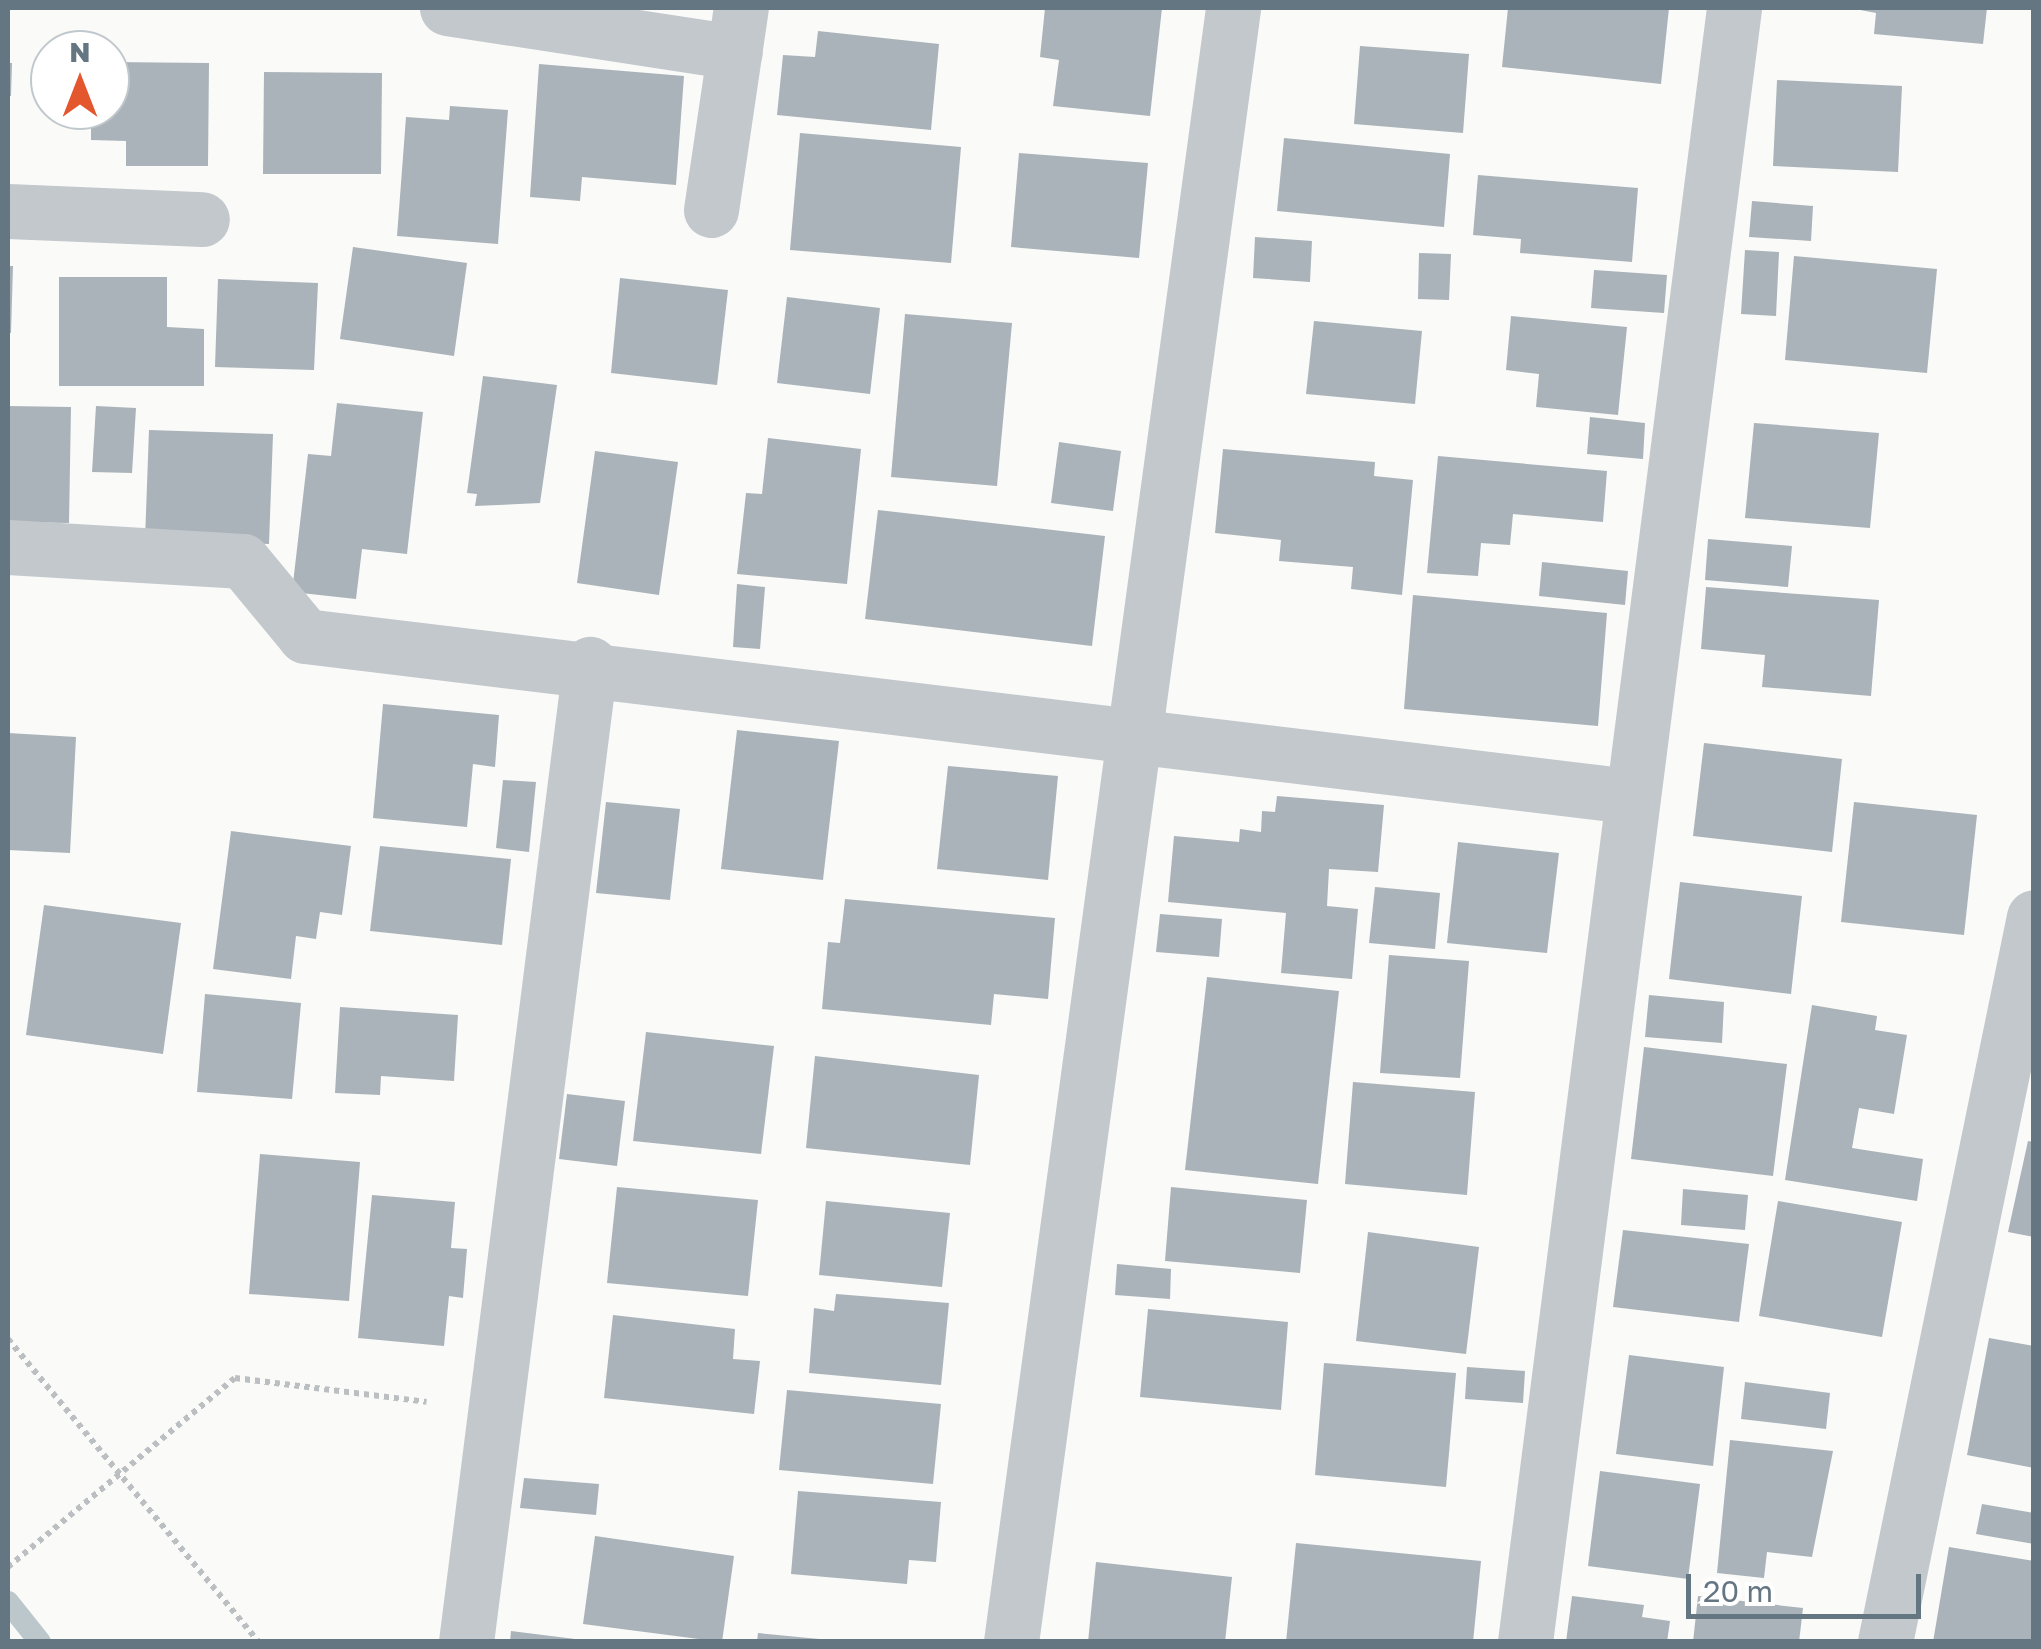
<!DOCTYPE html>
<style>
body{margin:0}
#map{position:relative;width:2041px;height:1649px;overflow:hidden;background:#fafaf8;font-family:"Golos Text",sans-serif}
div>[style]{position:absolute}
.stream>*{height:22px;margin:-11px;padding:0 11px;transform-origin:11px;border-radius:11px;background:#bbc7cb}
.building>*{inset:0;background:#aab3b9}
.path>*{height:6px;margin-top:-3px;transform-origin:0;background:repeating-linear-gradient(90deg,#bbbfc2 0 5px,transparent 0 10px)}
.minor>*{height:55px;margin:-27.5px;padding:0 27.5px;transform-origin:27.5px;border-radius:27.5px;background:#c3c8cc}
span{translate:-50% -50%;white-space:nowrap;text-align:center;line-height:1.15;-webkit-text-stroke:10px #fff;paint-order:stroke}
.frame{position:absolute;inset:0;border:10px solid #657683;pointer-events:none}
.north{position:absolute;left:30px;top:30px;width:100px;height:100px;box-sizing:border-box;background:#fff;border:2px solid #c1c8cd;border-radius:50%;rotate:0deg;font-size:28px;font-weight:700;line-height:40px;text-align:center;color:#657683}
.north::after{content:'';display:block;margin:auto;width:35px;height:45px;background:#e4572e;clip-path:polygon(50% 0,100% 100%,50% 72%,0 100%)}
.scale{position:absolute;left:1686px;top:1574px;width:235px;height:45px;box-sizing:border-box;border:5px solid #657683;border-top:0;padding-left:12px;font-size:30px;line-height:35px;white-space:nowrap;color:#657683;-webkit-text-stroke:8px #fff;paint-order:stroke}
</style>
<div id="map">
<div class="stream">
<div style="left:8px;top:1602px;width:51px;rotate:51.3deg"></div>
</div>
<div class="building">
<div style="clip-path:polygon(1045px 8px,1162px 8px,1150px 116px,1053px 106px,1059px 60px,1040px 57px)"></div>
<div style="clip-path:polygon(1508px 8px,1669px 8px,1661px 84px,1502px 67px)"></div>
<div style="clip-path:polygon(1850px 8px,1987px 8px,1983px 44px,1874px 34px,1876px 13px)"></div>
<div style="clip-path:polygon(818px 31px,939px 44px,931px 130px,777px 115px,783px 55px,815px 57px)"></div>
<div style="clip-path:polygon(1360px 46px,1469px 54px,1463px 133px,1354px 124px)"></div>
<div style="clip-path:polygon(110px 62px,209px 63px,208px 166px,126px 166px,126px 141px,91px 140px,91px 110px,110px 110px)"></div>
<div style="clip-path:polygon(8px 63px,12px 63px,11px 96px,8px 96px)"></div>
<div style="clip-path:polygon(539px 64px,684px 76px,676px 185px,582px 177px,580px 201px,530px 197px)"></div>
<div style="clip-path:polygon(264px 72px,382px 73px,381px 174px,263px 174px)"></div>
<div style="clip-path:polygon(1777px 80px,1902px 86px,1898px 172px,1773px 166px)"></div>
<div style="clip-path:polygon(450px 106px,508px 110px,498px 244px,397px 236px,406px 117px,449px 120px)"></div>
<div style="clip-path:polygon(800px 133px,961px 147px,951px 263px,790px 250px)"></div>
<div style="clip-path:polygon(1284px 138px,1450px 154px,1444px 227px,1277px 211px)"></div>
<div style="clip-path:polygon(1019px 153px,1148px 163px,1139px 258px,1011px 247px)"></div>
<div style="clip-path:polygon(1478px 175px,1638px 188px,1632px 262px,1520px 253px,1521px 239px,1473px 235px)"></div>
<div style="clip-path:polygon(1752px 201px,1813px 206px,1811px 241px,1749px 237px)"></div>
<div style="clip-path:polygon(1255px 237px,1312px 241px,1310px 282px,1253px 278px)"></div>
<div style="clip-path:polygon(353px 247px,467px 263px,454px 356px,340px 339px)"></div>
<div style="clip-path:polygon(1745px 250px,1779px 252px,1776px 316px,1741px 314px)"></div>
<div style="clip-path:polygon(1419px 253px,1451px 254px,1449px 300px,1418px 299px)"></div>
<div style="clip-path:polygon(1794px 256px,1937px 269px,1927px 373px,1785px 360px)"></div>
<div style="clip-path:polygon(8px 266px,13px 266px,11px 333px,8px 333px)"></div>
<div style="clip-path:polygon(1594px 270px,1667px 275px,1664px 313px,1591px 308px)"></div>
<div style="clip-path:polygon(59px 277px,167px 277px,167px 327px,204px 329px,204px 386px,59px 386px)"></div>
<div style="clip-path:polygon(620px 278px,728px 290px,717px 385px,611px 373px)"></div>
<div style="clip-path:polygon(218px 279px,318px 283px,314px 370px,215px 367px)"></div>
<div style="clip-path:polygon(787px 297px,880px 308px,870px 394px,777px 383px)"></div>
<div style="clip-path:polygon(905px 314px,1012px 323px,997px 486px,891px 477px)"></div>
<div style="clip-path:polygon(1511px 316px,1627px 327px,1618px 415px,1536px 407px,1539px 374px,1506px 370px)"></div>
<div style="clip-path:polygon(1314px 321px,1422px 331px,1415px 404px,1306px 394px)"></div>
<div style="clip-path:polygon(483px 376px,557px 385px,540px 503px,475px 506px,477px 494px,467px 493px)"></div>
<div style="clip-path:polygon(337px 403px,423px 412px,407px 554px,362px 549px,356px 599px,292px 592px,308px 454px,331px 456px)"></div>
<div style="clip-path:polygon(8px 406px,71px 407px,69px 523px,8px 522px)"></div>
<div style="clip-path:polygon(96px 406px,136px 408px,132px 473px,92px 472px)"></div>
<div style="clip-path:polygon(1590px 417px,1645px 423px,1643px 459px,1587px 454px)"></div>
<div style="clip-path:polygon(1754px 423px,1879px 433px,1870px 528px,1745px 518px)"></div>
<div style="clip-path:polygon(149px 430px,273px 434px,269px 544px,145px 540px)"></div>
<div style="clip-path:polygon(768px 438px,861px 449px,847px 584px,737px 574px,746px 493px,762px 494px)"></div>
<div style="clip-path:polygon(1059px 442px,1121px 451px,1113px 511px,1051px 503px)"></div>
<div style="clip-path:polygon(1223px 449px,1375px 462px,1374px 476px,1413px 480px,1402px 595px,1351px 589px,1353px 567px,1279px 561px,1281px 540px,1215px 533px)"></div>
<div style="clip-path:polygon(595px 451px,678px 462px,659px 595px,577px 583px)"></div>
<div style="clip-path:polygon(1438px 456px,1607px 471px,1603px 522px,1513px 514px,1510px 545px,1481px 543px,1478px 576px,1427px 573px)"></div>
<div style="clip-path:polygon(878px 510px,1105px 536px,1092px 646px,865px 619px)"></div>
<div style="clip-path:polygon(1708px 539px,1792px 546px,1788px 587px,1705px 580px)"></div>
<div style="clip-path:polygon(1542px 562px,1628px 571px,1625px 605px,1539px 596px)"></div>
<div style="clip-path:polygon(737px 584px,765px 587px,760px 649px,733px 647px)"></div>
<div style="clip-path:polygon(1706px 587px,1879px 600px,1871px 696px,1762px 687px,1765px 655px,1701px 649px)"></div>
<div style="clip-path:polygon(1413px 595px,1607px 613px,1598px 726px,1404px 709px)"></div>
<div style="clip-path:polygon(383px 704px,499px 715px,495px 767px,473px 764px,467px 827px,373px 818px)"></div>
<div style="clip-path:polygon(737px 730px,839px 741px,823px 880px,721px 869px)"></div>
<div style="clip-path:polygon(8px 733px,76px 737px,70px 853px,8px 850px)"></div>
<div style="clip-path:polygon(1704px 743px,1842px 759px,1832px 852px,1693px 836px)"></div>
<div style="clip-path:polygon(948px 766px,1058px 776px,1048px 880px,937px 869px)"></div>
<div style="clip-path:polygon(503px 780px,536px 782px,529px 852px,496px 848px)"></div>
<div style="clip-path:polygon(1277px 796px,1384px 805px,1378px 872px,1329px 869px,1327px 906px,1358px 909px,1352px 979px,1281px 973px,1286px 913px,1168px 902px,1174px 836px,1239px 842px,1240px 829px,1261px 832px,1262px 811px,1275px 812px)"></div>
<div style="clip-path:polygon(606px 802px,680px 809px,670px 900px,596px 893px)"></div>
<div style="clip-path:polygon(1854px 802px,1977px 815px,1964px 935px,1841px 922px)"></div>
<div style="clip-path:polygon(231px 831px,351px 846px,342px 915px,320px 912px,316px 939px,296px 936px,291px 979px,213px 969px)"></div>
<div style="clip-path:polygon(1458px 842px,1559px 853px,1547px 953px,1447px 943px)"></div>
<div style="clip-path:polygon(380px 846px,511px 859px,502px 945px,370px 931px)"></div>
<div style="clip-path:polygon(1680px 882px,1802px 896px,1791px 994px,1669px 979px)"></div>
<div style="clip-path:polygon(1375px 887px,1440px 893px,1435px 949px,1369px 943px)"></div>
<div style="clip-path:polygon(845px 899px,1055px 918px,1048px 999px,994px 994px,991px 1025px,822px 1009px,828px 942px,840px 943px)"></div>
<div style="clip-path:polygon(44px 905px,181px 923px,163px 1054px,26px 1035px)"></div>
<div style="clip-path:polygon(1160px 914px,1222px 919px,1219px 957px,1156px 952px)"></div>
<div style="clip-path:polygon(1389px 955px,1469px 961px,1460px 1078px,1380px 1073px)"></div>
<div style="clip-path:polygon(1207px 977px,1339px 991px,1318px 1184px,1185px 1170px)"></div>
<div style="clip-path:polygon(205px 994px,301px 1003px,292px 1099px,197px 1092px)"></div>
<div style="clip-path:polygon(1649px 995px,1724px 1002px,1722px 1043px,1645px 1037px)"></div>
<div style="clip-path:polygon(1812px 1005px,1877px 1016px,1875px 1030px,1907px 1035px,1894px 1114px,1859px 1108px,1852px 1148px,1923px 1159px,1917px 1201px,1785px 1180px)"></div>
<div style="clip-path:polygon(340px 1007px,458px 1015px,454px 1081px,381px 1076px,380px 1095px,335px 1093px)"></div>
<div style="clip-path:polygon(646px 1032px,774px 1046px,761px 1154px,633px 1141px)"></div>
<div style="clip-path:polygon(1644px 1047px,1787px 1064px,1773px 1176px,1631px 1159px)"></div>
<div style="clip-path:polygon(815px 1056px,979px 1075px,970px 1165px,806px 1148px)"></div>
<div style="clip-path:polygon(1353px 1082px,1475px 1092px,1467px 1195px,1345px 1184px)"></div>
<div style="clip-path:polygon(567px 1094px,625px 1101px,617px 1166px,559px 1159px)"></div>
<div style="clip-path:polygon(2028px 1141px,2034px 1142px,2034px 1237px,2008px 1232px)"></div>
<div style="clip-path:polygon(260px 1154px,360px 1162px,349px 1301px,249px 1294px)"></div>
<div style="clip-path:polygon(617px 1187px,758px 1200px,748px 1296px,607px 1283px)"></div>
<div style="clip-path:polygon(1171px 1187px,1307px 1200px,1300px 1273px,1165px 1261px)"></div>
<div style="clip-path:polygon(1683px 1189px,1748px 1195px,1745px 1230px,1681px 1225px)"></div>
<div style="clip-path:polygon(372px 1195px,455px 1202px,451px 1248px,467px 1249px,463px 1298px,449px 1296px,444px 1346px,358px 1338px)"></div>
<div style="clip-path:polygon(826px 1201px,950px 1213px,942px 1287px,819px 1275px)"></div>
<div style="clip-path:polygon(1778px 1201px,1902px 1222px,1882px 1337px,1759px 1316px)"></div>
<div style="clip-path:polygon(1623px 1230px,1749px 1244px,1739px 1322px,1613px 1307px)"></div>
<div style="clip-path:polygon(1368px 1232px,1479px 1247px,1466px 1354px,1356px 1341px)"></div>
<div style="clip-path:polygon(1117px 1264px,1171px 1269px,1170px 1299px,1115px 1295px)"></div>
<div style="clip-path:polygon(836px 1294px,949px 1303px,941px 1385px,809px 1373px,814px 1308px,834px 1311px)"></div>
<div style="clip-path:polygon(1148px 1309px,1288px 1322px,1281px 1410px,1140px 1397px)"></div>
<div style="clip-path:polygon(613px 1315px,735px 1329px,733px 1359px,760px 1361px,754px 1414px,604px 1398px)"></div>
<div style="clip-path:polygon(1989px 1338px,2034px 1346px,2034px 1468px,1967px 1455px)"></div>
<div style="clip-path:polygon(1629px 1355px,1724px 1367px,1713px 1466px,1616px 1454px)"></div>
<div style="clip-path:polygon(1324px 1363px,1456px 1373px,1446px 1487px,1315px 1475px)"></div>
<div style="clip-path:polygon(1467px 1367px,1525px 1371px,1523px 1403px,1465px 1399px)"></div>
<div style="clip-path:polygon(1745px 1382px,1830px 1393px,1826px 1429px,1741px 1419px)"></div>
<div style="clip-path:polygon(787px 1390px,941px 1404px,933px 1484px,779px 1470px)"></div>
<div style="clip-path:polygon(1730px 1440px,1833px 1451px,1812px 1557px,1767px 1552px,1764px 1578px,1717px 1573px)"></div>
<div style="clip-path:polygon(1600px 1471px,1700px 1484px,1688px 1579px,1588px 1566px)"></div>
<div style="clip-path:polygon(524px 1478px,599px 1484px,596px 1515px,520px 1508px)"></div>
<div style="clip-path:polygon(798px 1491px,941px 1502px,936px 1562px,909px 1560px,907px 1584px,791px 1574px)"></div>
<div style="clip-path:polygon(1982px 1504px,2034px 1513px,2034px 1544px,1976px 1534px)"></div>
<div style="clip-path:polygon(595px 1536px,734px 1556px,722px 1642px,583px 1624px)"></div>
<div style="clip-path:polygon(1296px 1543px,1481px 1561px,1473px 1642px,1286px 1642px)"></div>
<div style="clip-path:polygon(1949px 1547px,2034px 1561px,2034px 1642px,1933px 1642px)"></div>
<div style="clip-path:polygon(1096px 1562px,1232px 1577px,1225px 1642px,1088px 1642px)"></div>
<div style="clip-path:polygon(1572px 1596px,1644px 1605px,1642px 1617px,1670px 1621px,1667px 1642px,1566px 1642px)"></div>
<div style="clip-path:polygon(1698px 1596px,1803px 1608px,1799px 1642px,1693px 1642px)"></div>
<div style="clip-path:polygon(511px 1631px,575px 1639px,575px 1642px,510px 1642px)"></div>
<div style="clip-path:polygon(758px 1633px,819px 1639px,819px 1642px,757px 1642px)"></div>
</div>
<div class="path">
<div style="left:8px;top:1339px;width:393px;rotate:50.4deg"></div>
<div style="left:8px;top:1567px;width:295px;rotate:-39.8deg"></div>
<div style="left:235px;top:1378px;width:193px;rotate:7.1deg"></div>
</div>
<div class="minor">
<div style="left:447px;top:8px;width:291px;rotate:8.7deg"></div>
<div style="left:711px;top:210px;width:204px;rotate:-81.6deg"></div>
<div style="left:8px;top:211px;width:194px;rotate:2.4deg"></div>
<div style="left:8px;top:547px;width:235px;rotate:3.4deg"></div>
<div style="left:243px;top:561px;width:97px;rotate:50.4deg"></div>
<div style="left:305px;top:636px;width:1335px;rotate:6.89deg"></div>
<div style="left:466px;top:1642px;width:986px;rotate:-82.77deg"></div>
<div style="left:1011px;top:1642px;width:1649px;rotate:-82.26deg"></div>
<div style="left:1525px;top:1642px;width:1647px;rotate:-82.71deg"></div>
<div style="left:1885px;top:1642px;width:740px;rotate:-78.39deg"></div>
</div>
<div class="frame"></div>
<div class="north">N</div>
<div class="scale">20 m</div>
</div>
